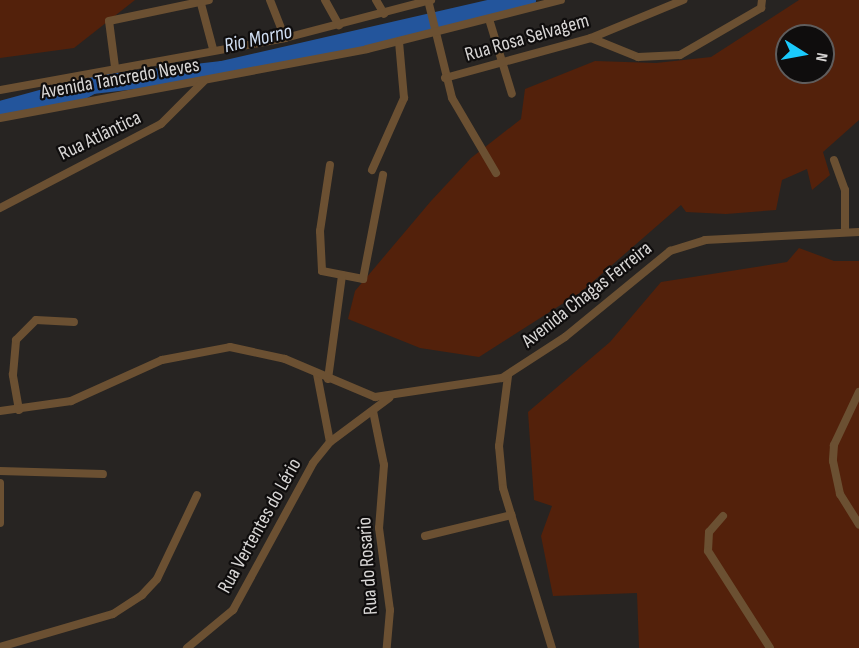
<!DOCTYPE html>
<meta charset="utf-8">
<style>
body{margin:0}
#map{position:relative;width:859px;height:648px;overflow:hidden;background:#272422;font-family:"Sofia Sans Condensed",sans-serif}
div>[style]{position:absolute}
.green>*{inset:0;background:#53210b}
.river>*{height:18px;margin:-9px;padding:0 9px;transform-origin:9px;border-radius:9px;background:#23559c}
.minor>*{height:8px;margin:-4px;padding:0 4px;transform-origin:4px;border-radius:4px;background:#6b5032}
span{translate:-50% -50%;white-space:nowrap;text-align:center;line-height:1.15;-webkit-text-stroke:4.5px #0f0d0d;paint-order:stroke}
.street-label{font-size:20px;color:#d8d6d5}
.water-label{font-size:21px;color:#cfddf1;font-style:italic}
.north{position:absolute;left:775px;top:24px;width:60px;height:60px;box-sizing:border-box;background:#0f0d0d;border:2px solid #5f5d5d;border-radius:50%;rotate:101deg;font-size:16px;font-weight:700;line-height:24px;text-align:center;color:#d8d6d5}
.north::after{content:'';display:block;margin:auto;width:21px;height:27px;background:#1acafc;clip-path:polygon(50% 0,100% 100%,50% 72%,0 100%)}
</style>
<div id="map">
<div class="green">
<div style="clip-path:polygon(0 0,135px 0,74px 48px,0 58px)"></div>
<div style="clip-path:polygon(evenodd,799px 0,859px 0,859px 120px,823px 152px,830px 175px,812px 190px,807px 169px,782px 180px,776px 210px,726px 214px,686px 212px,681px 205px,581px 292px,479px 357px,420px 348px,348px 319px,355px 291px,431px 201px,471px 158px,521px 119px,525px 89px,595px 61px,656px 63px,711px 57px,799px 0,787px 36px,823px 36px,823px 72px,787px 72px,787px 36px)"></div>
<div style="clip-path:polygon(799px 248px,834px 261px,859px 261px,859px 648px,639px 648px,637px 593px,553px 596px,541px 536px,552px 506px,534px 500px,528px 412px,610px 342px,661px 282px,787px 262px)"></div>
</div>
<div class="river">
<div style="left:0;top:110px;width:50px;rotate:-15.2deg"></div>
<div style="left:48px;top:97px;width:19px;rotate:6deg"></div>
<div style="left:67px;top:99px;width:29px;rotate:-29deg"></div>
<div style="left:92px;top:85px;width:131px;rotate:-6.6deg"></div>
<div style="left:222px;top:70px;width:313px;rotate:-12.9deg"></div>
</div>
<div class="minor">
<div style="left:200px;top:0;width:51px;rotate:75.1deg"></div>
<div style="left:270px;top:0;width:41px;rotate:68.5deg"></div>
<div style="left:325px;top:0;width:29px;rotate:61deg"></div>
<div style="left:376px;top:0;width:16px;rotate:60deg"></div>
<div style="left:428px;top:0;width:101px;rotate:76.2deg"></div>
<div style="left:452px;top:98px;width:87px;rotate:59.6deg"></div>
<div style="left:489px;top:19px;width:78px;rotate:73deg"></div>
<div style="left:591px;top:38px;width:51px;rotate:22deg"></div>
<div style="left:638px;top:57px;width:42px;rotate:-2.7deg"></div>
<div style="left:680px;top:55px;width:94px;rotate:-30.1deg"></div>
<div style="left:761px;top:8px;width:8px;rotate:-83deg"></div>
<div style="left:115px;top:67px;width:46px;rotate:-97.4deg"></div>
<div style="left:109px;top:21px;width:102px;rotate:-11.9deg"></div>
<div style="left:445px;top:78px;width:151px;rotate:-15.3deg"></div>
<div style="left:591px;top:38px;width:100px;rotate:-22.4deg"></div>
<div style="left:0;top:90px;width:290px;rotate:-10.3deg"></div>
<div style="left:285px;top:38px;width:151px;rotate:-14.6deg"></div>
<div style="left:0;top:118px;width:373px;rotate:-10.6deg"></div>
<div style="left:367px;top:49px;width:200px;rotate:-14.2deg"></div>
<div style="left:834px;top:160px;width:32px;rotate:70deg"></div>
<div style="left:845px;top:190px;width:42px;rotate:90deg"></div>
<div style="left:330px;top:165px;width:67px;rotate:98.6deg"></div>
<div style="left:320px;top:231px;width:40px;rotate:87.1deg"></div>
<div style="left:322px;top:271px;width:42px;rotate:11deg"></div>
<div style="left:363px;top:279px;width:106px;rotate:-79.1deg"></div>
<div style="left:372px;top:170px;width:79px;rotate:-66deg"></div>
<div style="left:404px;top:98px;width:56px;rotate:-95.1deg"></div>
<div style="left:0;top:208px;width:182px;rotate:-27.6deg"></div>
<div style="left:161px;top:124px;width:61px;rotate:-45deg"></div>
<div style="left:317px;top:374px;width:69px;rotate:79.2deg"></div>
<div style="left:508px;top:376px;width:71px;rotate:97.3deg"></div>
<div style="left:499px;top:446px;width:42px;rotate:84.6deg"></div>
<div style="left:503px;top:488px;width:167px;rotate:73deg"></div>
<div style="left:328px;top:379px;width:105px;rotate:-82.3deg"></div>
<div style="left:859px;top:392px;width:59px;rotate:115.3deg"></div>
<div style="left:834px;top:445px;width:16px;rotate:94deg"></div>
<div style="left:833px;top:461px;width:34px;rotate:78deg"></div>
<div style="left:840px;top:494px;width:36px;rotate:58deg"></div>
<div style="left:19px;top:410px;width:36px;rotate:-100deg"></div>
<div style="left:13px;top:375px;width:35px;rotate:-85deg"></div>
<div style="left:16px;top:340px;width:28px;rotate:-45deg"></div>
<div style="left:36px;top:320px;width:38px;rotate:3deg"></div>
<div style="left:0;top:411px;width:72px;rotate:-8deg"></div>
<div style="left:71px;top:401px;width:100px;rotate:-24.3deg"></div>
<div style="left:162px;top:360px;width:69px;rotate:-10.8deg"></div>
<div style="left:230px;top:347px;width:56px;rotate:12.3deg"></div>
<div style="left:285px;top:359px;width:98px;rotate:22.9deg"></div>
<div style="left:375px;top:397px;width:128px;rotate:-8.5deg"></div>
<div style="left:502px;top:378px;width:75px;rotate:-33.1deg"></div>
<div style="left:565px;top:337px;width:136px;rotate:-39.3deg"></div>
<div style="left:670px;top:251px;width:37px;rotate:-17deg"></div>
<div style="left:705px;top:240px;width:154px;rotate:-3deg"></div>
<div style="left:373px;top:411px;width:55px;rotate:78.5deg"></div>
<div style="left:384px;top:465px;width:63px;rotate:94.5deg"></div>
<div style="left:379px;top:528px;width:83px;rotate:82.4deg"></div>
<div style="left:390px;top:610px;width:38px;rotate:95deg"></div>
<div style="left:0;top:471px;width:103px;rotate:1.7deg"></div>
<div style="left:0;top:483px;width:40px;rotate:90deg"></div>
<div style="left:723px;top:516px;width:21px;rotate:131deg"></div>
<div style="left:709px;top:532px;width:19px;rotate:93deg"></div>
<div style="left:708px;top:551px;width:115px;rotate:57.4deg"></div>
<div style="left:425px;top:536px;width:89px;rotate:-13.7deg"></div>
<div style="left:0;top:647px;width:118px;rotate:-16.3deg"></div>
<div style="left:113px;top:614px;width:35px;rotate:-33deg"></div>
<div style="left:142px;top:595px;width:22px;rotate:-47deg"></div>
<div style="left:157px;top:579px;width:93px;rotate:-64.5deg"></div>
<div style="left:187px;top:648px;width:60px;rotate:-39.6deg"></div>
<div style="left:233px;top:610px;width:167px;rotate:-61.4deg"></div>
<div style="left:313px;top:463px;width:27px;rotate:-51deg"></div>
<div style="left:330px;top:442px;width:74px;rotate:-36.7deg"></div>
</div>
<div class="street-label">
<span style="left:527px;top:38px;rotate:-16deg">Rua Rosa Selvagem</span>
<span style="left:120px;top:79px;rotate:-10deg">Avenida Tancredo Neves</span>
<span style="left:100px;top:136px;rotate:-26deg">Rua Atlântica</span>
<span style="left:587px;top:295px;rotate:-38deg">Avenida Chagas Ferreira</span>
<span style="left:260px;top:526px;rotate:-61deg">Rua Vertentes do Lério</span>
<span style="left:368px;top:566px;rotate:-94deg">Rua do Rosario</span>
</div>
<div class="water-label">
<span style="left:258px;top:39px;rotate:-13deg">Rio Morno</span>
</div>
<div class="north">N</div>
</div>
